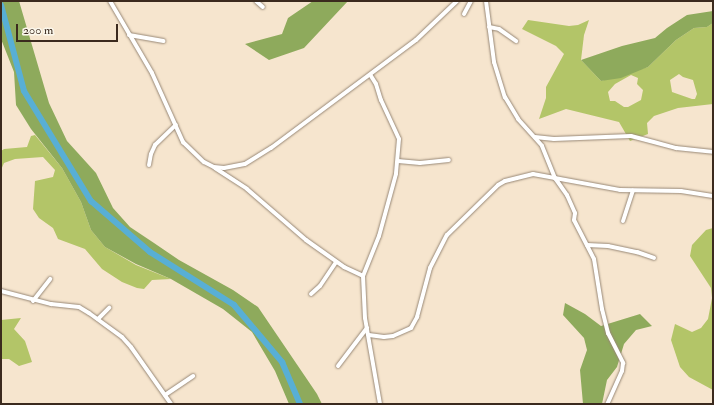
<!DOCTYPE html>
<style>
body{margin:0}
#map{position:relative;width:714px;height:405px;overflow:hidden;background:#f6e5ce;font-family:"IM FELL Double Pica",serif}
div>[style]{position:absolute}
.green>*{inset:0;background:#b3c568}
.forest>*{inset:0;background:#8eaa5c}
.river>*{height:6px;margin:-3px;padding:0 3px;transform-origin:3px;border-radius:3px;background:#58afd5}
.roads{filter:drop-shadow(0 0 1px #988876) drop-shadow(0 0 1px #988876)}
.minor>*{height:4px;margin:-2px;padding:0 2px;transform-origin:2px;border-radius:2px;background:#fff}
span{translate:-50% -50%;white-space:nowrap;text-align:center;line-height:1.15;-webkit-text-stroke:3px #fbf7ec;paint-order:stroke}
.frame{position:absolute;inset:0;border:2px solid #3b2a1e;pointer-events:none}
.scale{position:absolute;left:16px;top:24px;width:102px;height:18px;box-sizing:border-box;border:2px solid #3b2a1e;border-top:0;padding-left:5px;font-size:12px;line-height:14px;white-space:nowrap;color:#3b2a1e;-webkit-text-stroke:3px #fbf7ec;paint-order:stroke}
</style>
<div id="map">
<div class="green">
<div style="clip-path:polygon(evenodd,528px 20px,569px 26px,578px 25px,589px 20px,584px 35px,581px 60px,601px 81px,648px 67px,676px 40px,694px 28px,707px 27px,713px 23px,713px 104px,678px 108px,654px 116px,647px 123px,648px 134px,630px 141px,619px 122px,566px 109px,539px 119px,546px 98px,546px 87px,564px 54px,556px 46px,522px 29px,528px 20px,679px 74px,683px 77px,693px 80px,697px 94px,695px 99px,692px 99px,672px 92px,670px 80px,679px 74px,528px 20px,631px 75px,638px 78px,637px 84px,643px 90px,641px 100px,628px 107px,624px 107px,615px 101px,610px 101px,608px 92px,615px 84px,631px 75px)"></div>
<div style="clip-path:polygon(35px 135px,62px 168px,81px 202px,91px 230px,105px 247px,136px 265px,171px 279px,152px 280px,144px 289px,137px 288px,122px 282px,102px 269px,85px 249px,58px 239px,53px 228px,39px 218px,33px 209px,35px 181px,53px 177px,55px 170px,43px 157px,15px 159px,4px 163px,1px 170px,1px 151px,4px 149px,27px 147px,31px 136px)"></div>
<div style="clip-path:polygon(713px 228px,713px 390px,689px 377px,680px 367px,671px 340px,675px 324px,692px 332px,701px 328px,708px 319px,712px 298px,711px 288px,690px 256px,692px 245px,706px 230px)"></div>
<div style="clip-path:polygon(21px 318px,14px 329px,25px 341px,32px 362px,19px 366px,9px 359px,1px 359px,1px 320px)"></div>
</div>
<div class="forest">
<div style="clip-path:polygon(1px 1px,19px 1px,49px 103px,67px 141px,96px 173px,113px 208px,130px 227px,154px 243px,179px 260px,233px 290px,258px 307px,317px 394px,322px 404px,289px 404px,275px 371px,252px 332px,223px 309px,171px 279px,136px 264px,105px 247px,91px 230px,81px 202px,62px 168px,31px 129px,16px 105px,14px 72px,1px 39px)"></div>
<div style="clip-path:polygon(313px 1px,348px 1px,304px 48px,269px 60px,245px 44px,282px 34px,288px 18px)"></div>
<div style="clip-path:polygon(713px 11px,713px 23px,707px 27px,694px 28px,676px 40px,648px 67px,621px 78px,601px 81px,581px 60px,622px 46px,655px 38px,667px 28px,687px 15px)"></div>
<div style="clip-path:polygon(565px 303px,585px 314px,601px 326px,640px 314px,652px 326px,636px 330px,624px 344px,617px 367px,607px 380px,602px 404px,583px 404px,580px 370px,587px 350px,584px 338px,563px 315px)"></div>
</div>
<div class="river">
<div style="left:1px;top:5px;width:89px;rotate:75deg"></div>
<div style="left:24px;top:91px;width:129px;rotate:58.7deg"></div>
<div style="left:91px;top:201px;width:78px;rotate:40.8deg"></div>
<div style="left:150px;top:252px;width:99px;rotate:32.2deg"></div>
<div style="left:234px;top:305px;width:75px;rotate:49.9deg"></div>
<div style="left:282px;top:362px;width:46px;rotate:66.8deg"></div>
</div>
<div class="roads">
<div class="minor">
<div style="left:110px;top:1px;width:83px;rotate:59.7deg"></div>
<div style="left:152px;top:73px;width:76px;rotate:65.8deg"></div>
<div style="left:183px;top:142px;width:29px;rotate:44deg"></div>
<div style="left:204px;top:162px;width:11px;rotate:27deg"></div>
<div style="left:214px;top:167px;width:10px;rotate:6deg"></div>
<div style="left:224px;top:168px;width:21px;rotate:-11deg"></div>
<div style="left:245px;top:164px;width:31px;rotate:-32deg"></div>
<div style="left:271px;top:148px;width:181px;rotate:-36.7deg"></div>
<div style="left:416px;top:40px;width:57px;rotate:-43.6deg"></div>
<div style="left:256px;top:1px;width:9px;rotate:41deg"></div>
<div style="left:486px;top:1px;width:62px;rotate:82.5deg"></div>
<div style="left:494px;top:62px;width:37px;rotate:73deg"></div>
<div style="left:505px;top:97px;width:26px;rotate:59deg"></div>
<div style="left:518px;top:119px;width:36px;rotate:48deg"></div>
<div style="left:542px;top:146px;width:35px;rotate:68deg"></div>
<div style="left:555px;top:178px;width:21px;rotate:55deg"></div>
<div style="left:567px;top:195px;width:20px;rotate:66deg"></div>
<div style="left:575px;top:213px;width:7px;rotate:98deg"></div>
<div style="left:574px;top:220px;width:44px;rotate:62.9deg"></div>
<div style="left:594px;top:259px;width:51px;rotate:80.9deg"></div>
<div style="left:602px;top:309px;width:25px;rotate:76deg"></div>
<div style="left:608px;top:333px;width:34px;rotate:63deg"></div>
<div style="left:623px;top:363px;width:8px;rotate:97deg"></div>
<div style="left:622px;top:371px;width:36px;rotate:114deg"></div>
<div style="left:464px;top:14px;width:15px;rotate:-62deg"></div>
<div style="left:489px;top:27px;width:10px;rotate:11deg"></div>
<div style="left:499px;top:29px;width:21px;rotate:35deg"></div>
<div style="left:129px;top:35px;width:35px;rotate:10deg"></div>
<div style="left:371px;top:76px;width:9px;rotate:58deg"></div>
<div style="left:376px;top:84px;width:17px;rotate:73deg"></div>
<div style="left:381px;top:100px;width:43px;rotate:65.2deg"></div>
<div style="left:399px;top:139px;width:35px;rotate:95deg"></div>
<div style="left:396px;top:174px;width:64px;rotate:105.3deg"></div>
<div style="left:379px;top:236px;width:43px;rotate:111.8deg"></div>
<div style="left:363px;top:276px;width:42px;rotate:87.3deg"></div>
<div style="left:365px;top:318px;width:87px;rotate:80.1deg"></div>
<div style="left:535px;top:137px;width:19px;rotate:6deg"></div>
<div style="left:554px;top:139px;width:77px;rotate:-2.2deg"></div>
<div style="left:631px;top:136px;width:47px;rotate:14.9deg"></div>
<div style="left:676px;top:148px;width:37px;rotate:6deg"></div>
<div style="left:398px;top:161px;width:22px;rotate:5deg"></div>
<div style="left:420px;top:163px;width:29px;rotate:-6deg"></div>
<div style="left:149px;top:165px;width:11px;rotate:-80deg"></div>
<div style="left:151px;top:154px;width:10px;rotate:-66deg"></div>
<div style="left:155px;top:145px;width:29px;rotate:-44deg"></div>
<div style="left:215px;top:168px;width:38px;rotate:33deg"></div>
<div style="left:247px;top:189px;width:78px;rotate:40.8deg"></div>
<div style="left:306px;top:240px;width:47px;rotate:35.4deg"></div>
<div style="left:344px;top:267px;width:21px;rotate:25deg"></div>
<div style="left:623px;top:221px;width:32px;rotate:-72deg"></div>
<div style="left:587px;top:245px;width:21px;rotate:3deg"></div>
<div style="left:608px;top:246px;width:30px;rotate:12deg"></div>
<div style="left:637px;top:252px;width:18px;rotate:19deg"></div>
<div style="left:1px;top:291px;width:52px;rotate:14.6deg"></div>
<div style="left:51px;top:304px;width:28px;rotate:6deg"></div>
<div style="left:79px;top:307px;width:12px;rotate:31deg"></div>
<div style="left:89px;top:313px;width:41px;rotate:36deg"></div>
<div style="left:122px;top:337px;width:13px;rotate:48deg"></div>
<div style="left:131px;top:347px;width:70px;rotate:54.9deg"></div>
<div style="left:311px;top:294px;width:12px;rotate:-42deg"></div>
<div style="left:320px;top:286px;width:29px;rotate:-56deg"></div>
<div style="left:33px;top:301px;width:28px;rotate:-52deg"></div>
<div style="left:98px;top:319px;width:16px;rotate:-45deg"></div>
<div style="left:369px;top:335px;width:15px;rotate:8deg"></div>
<div style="left:384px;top:337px;width:9px;rotate:-6deg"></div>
<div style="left:393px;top:336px;width:20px;rotate:-24deg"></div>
<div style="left:411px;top:328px;width:13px;rotate:-61deg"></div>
<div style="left:417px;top:317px;width:51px;rotate:-75.1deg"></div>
<div style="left:430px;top:268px;width:37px;rotate:-63deg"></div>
<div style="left:447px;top:235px;width:71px;rotate:-44.4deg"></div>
<div style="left:498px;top:185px;width:8px;rotate:-30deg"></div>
<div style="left:505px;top:181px;width:29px;rotate:-14deg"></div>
<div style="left:533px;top:174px;width:88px;rotate:10.4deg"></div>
<div style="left:620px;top:190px;width:61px;rotate:0.9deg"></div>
<div style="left:681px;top:191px;width:32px;rotate:9deg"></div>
<div style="left:338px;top:366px;width:48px;rotate:-52.7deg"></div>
<div style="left:165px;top:395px;width:34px;rotate:-34deg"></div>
</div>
</div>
<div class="frame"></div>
<div class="scale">200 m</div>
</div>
